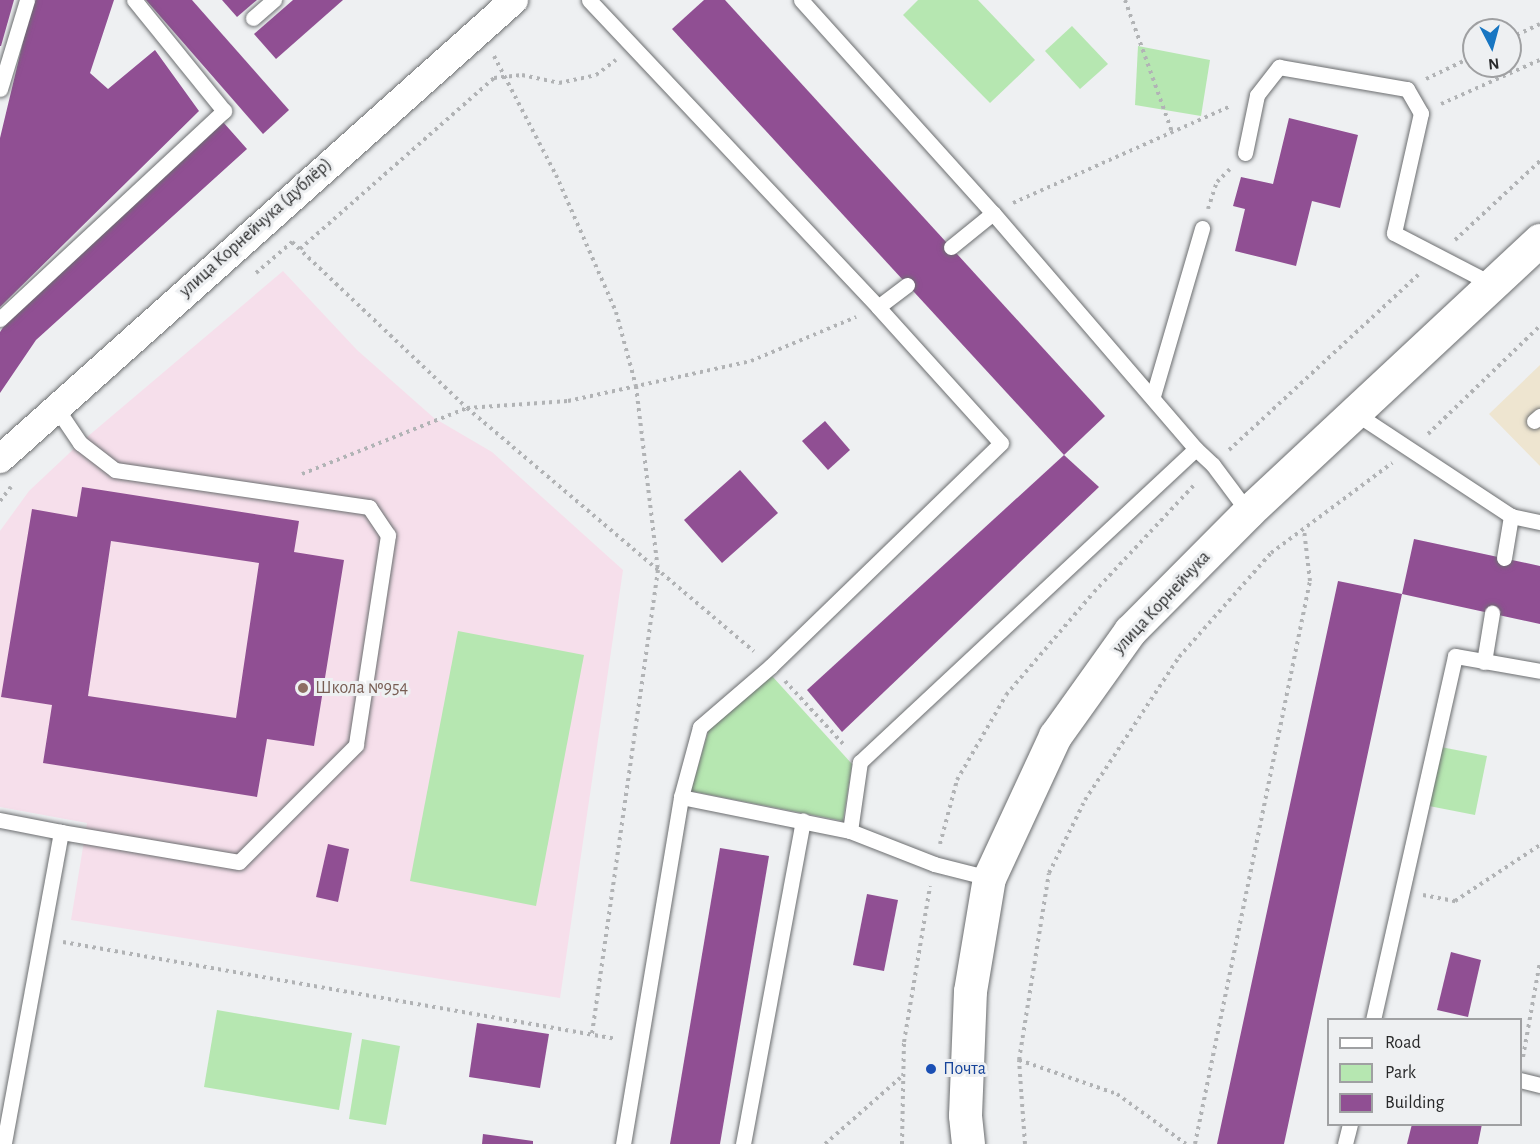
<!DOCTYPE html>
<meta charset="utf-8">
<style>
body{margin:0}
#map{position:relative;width:1540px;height:1144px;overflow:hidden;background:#eef0f2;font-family:"Alegreya Sans",sans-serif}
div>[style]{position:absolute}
.industrial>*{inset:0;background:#eee5d0}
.education>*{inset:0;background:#f6dfeb}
.green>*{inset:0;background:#b6e7b1}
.building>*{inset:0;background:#904f93}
.path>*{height:4px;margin-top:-2px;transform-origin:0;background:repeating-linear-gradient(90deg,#b1b3b5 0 3px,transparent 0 7.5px)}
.roads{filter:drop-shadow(0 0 2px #6c6e70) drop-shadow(0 0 2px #6c6e70)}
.lane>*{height:15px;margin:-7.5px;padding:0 7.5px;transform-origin:7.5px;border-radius:7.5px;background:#fff}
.street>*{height:28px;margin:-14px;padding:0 14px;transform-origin:14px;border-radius:14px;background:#fff}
.secondary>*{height:33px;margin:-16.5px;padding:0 16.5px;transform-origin:16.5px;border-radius:16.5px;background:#fff}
.dots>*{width:16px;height:16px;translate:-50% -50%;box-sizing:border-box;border:3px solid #eef0f2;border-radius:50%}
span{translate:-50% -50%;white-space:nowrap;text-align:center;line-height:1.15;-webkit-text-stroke:6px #eef0f2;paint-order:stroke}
.street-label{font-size:18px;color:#28292a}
.education-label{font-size:18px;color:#785e54}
.left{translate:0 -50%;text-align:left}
.transit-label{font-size:18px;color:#164399}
.legend{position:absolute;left:1327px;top:1018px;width:195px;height:108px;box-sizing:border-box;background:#eef0f2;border:2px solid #9fa0a2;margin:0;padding:8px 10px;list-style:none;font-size:18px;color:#28292a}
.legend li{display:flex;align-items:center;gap:12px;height:30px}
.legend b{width:30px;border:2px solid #9fa0a2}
.north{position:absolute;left:1462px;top:18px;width:60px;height:60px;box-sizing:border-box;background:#eef0f2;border:2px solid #9fa0a2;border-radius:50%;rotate:174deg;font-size:16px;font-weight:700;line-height:24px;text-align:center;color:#28292a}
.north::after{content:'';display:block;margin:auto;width:21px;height:27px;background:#1876c2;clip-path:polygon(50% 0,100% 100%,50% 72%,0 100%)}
</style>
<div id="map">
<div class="industrial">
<div style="clip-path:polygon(1540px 365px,1540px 466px,1489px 414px)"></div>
</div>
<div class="education">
<div style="clip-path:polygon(283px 271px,357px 350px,434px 418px,492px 452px,623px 570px,560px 998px,71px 920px,87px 823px,0 807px,0 531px,29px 491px,80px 443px)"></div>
</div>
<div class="green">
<div style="clip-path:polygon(918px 0,978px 0,1035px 60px,990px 103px,903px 15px)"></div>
<div style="clip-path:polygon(1072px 26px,1108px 64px,1080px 89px,1045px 51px)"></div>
<div style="clip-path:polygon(1138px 46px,1210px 60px,1201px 116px,1135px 105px)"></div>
<div style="clip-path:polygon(458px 631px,584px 655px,536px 906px,410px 881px)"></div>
<div style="clip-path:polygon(772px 676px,852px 764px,843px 821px,691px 791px,709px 729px)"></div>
<div style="clip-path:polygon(1441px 747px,1487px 756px,1475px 815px,1429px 806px)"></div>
<div style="clip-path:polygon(217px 1010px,352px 1033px,339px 1110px,204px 1087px)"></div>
<div style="clip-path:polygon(362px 1039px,400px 1046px,386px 1125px,349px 1119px)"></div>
</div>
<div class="building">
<div style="clip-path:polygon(0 0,14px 0,1px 46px,0 46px)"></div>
<div style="clip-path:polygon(33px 0,114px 0,90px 73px,108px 89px,155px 50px,199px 111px,0 307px,0 138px)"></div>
<div style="clip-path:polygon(146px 0,192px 0,289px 110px,263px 134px)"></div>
<div style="clip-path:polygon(222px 0,257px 0,237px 17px)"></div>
<div style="clip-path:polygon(293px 0,343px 0,276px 59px,254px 34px)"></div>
<div style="clip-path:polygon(704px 0,725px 0,1105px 416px,1064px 455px,672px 29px)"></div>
<div style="clip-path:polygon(1289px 118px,1358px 135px,1340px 208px,1312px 201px,1296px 266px,1235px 251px,1245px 209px,1233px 206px,1241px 177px,1273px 184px)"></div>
<div style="clip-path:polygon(223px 122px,247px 149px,36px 340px,0 393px,0 332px,12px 314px)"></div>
<div style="clip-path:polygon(825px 421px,850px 450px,828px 470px,802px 441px)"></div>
<div style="clip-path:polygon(1064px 455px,1099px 487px,842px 732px,807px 690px)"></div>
<div style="clip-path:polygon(740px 470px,778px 513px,722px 563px,684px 520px)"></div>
<div style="clip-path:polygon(evenodd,82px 487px,299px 521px,294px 552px,344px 560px,314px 746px,267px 739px,257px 797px,43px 763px,52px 705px,1px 697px,32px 509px,77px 517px,82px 487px,111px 541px,259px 563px,236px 718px,88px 696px,111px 541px)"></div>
<div style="clip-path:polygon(1414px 539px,1540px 566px,1540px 624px,1402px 594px,1284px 1144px,1217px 1144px,1338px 581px,1402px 594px)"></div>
<div style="clip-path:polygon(328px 844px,349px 849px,338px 902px,316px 897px)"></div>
<div style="clip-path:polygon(720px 848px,769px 856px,720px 1144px,670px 1144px)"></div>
<div style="clip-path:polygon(867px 894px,898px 900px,884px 971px,853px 965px)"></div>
<div style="clip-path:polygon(1451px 952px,1481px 960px,1468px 1017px,1437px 1010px)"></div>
<div style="clip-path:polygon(477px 1023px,549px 1034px,540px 1088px,469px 1077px)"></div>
<div style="clip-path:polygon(1412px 1124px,1482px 1124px,1478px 1144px,1407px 1144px)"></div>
<div style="clip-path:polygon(483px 1134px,533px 1141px,533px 1144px,482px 1144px)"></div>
</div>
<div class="path">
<div style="left:1125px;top:0;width:140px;rotate:70.4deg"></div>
<div style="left:1510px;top:38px;width:33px;rotate:-25deg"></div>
<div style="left:494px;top:56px;width:134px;rotate:62.5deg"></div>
<div style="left:556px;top:175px;width:150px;rotate:66.3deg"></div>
<div style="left:616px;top:312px;width:77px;rotate:74.9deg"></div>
<div style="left:636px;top:386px;width:185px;rotate:83.2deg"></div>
<div style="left:658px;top:570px;width:470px;rotate:98.1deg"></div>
<div style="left:1426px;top:79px;width:53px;rotate:-25.6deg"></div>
<div style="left:1441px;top:104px;width:108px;rotate:-24deg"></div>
<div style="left:1013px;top:203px;width:239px;rotate:-24deg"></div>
<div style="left:1208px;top:209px;width:28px;rotate:-72deg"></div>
<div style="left:1217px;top:182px;width:18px;rotate:-45deg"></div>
<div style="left:1455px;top:240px;width:116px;rotate:-42.9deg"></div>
<div style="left:300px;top:249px;width:259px;rotate:-41.4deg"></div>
<div style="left:494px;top:78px;width:28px;rotate:-6deg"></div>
<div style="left:522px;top:75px;width:38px;rotate:12deg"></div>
<div style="left:559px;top:83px;width:38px;rotate:-12deg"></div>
<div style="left:596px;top:75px;width:25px;rotate:-37deg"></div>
<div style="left:256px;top:273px;width:48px;rotate:-40.7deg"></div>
<div style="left:292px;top:242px;width:241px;rotate:43.5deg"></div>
<div style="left:467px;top:408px;width:376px;rotate:40.3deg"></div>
<div style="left:1428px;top:434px;width:156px;rotate:-44deg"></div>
<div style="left:1229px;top:450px;width:262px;rotate:-42.8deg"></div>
<div style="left:302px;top:474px;width:178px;rotate:-21.8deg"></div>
<div style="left:467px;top:408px;width:101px;rotate:-4deg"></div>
<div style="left:568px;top:401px;width:187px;rotate:-12.3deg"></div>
<div style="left:751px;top:361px;width:114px;rotate:-22.7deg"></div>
<div style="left:0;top:501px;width:18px;rotate:-52deg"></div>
<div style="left:785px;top:681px;width:88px;rotate:47.3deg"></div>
<div style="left:940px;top:844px;width:66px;rotate:-75.1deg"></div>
<div style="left:957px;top:780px;width:98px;rotate:-60deg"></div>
<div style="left:1006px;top:695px;width:135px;rotate:-49.5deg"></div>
<div style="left:1094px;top:592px;width:146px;rotate:-46.9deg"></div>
<div style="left:1423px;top:895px;width:33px;rotate:11deg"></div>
<div style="left:1455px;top:901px;width:102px;rotate:-33.4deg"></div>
<div style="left:63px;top:942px;width:562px;rotate:9.93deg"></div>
<div style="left:1523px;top:1057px;width:97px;rotate:-79.9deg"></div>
<div style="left:1019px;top:1060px;width:104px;rotate:19.1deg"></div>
<div style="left:1117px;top:1094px;width:85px;rotate:35.9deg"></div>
<div style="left:825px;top:1144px;width:103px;rotate:-41.4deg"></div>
<div style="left:902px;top:1144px;width:102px;rotate:-88.9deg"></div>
<div style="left:904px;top:1042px;width:158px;rotate:-80.5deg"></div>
<div style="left:1025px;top:1144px;width:84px;rotate:-94.1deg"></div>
<div style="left:1019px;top:1060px;width:189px;rotate:-80.9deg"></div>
<div style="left:1049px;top:873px;width:81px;rotate:-63.7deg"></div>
<div style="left:1085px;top:800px;width:171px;rotate:-56.7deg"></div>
<div style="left:1179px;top:657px;width:139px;rotate:-48.5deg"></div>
<div style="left:1271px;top:553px;width:151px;rotate:-36.6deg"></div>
<div style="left:1195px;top:1144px;width:575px;rotate:-78.46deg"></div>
<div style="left:1310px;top:581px;width:51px;rotate:-96.7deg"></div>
</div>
<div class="roads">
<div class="lane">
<div style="left:589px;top:0;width:422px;rotate:46.7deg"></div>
<div style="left:801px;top:0;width:287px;rotate:48deg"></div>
<div style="left:993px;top:213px;width:54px;rotate:141deg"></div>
<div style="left:253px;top:18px;width:28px;rotate:-41deg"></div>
<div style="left:0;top:89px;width:93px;rotate:-73.1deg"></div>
<div style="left:1245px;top:153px;width:59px;rotate:-78.3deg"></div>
<div style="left:1257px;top:95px;width:36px;rotate:-52deg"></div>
<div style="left:1279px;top:67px;width:130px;rotate:9.8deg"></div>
<div style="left:1407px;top:89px;width:28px;rotate:60deg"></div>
<div style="left:1421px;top:113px;width:123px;rotate:102.7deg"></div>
<div style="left:1394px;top:233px;width:110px;rotate:27.5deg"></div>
<div style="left:993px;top:213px;width:311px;rotate:49.3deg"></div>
<div style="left:1196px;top:449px;width:23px;rotate:43deg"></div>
<div style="left:1213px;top:465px;width:59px;rotate:53.3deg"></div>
<div style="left:907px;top:285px;width:36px;rotate:143deg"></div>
<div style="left:878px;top:307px;width:183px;rotate:47.9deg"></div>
<div style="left:1001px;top:443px;width:320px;rotate:135.9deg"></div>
<div style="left:771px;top:666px;width:94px;rotate:139.3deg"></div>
<div style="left:700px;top:727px;width:73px;rotate:105.2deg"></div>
<div style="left:681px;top:797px;width:172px;rotate:11.4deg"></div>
<div style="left:850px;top:831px;width:90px;rotate:21.4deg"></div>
<div style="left:934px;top:864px;width:57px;rotate:14.3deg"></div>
<div style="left:0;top:319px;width:306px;rotate:-42.9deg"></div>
<div style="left:224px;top:111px;width:143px;rotate:-129deg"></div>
<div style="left:1153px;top:396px;width:175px;rotate:-73.7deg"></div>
<div style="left:55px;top:406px;width:45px;rotate:56deg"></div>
<div style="left:80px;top:443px;width:44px;rotate:37.6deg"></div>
<div style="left:115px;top:470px;width:257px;rotate:8.3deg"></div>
<div style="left:369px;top:507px;width:34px;rotate:56deg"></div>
<div style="left:388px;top:535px;width:212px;rotate:98.7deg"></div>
<div style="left:356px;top:745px;width:165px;rotate:135deg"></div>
<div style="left:239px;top:862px;width:181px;rotate:-170.4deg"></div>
<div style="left:1355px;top:413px;width:187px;rotate:33.4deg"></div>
<div style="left:1511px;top:516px;width:30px;rotate:12deg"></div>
<div style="left:1534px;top:421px;width:8px;rotate:-40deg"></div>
<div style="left:1504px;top:558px;width:43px;rotate:-80.5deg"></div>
<div style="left:1484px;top:662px;width:50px;rotate:-80.7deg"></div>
<div style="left:0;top:820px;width:62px;rotate:11.1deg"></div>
<div style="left:61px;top:832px;width:317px;rotate:100.4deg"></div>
<div style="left:850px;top:831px;width:70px;rotate:-81.8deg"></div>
<div style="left:860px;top:762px;width:459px;rotate:-43deg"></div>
<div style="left:1373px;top:1020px;width:373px;rotate:-77.3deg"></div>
<div style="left:1455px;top:656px;width:86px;rotate:10deg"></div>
<div style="left:1520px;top:1080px;width:21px;rotate:14deg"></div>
<div style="left:623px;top:1144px;width:352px;rotate:-80.5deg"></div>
<div style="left:743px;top:1144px;width:329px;rotate:-79.5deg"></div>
<div style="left:1345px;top:1144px;width:21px;rotate:-76deg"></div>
</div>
<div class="street">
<div style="left:0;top:459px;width:689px;rotate:-41.76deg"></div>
</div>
<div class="secondary">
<div style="left:968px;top:1144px;width:29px;rotate:-96deg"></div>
<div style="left:965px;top:1115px;width:124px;rotate:-87.7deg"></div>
<div style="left:970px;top:991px;width:115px;rotate:-80.5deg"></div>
<div style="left:989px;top:878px;width:157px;rotate:-65.1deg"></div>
<div style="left:1055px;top:736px;width:129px;rotate:-54.5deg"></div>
<div style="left:1130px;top:631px;width:168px;rotate:-45.2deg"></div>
<div style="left:1248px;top:512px;width:399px;rotate:-43deg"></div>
</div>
</div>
<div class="dots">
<div style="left:303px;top:688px;background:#8d6e63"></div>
<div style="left:931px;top:1069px;background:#1a4fb4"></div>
</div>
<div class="street-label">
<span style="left:256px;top:228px;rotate:-42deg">улица Корнейчука (дублёр)</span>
<span style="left:1162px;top:603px;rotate:-47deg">улица Корнейчука</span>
</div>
<div class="education-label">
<span class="left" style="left:315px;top:688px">Школа №954</span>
</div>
<div class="transit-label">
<span class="left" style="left:943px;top:1069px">Почта</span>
</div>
<ul class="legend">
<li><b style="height:8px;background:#fff"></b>Road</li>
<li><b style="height:16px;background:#b6e7b1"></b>Park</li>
<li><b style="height:16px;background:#904f93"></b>Building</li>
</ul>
<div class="north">N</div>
</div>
